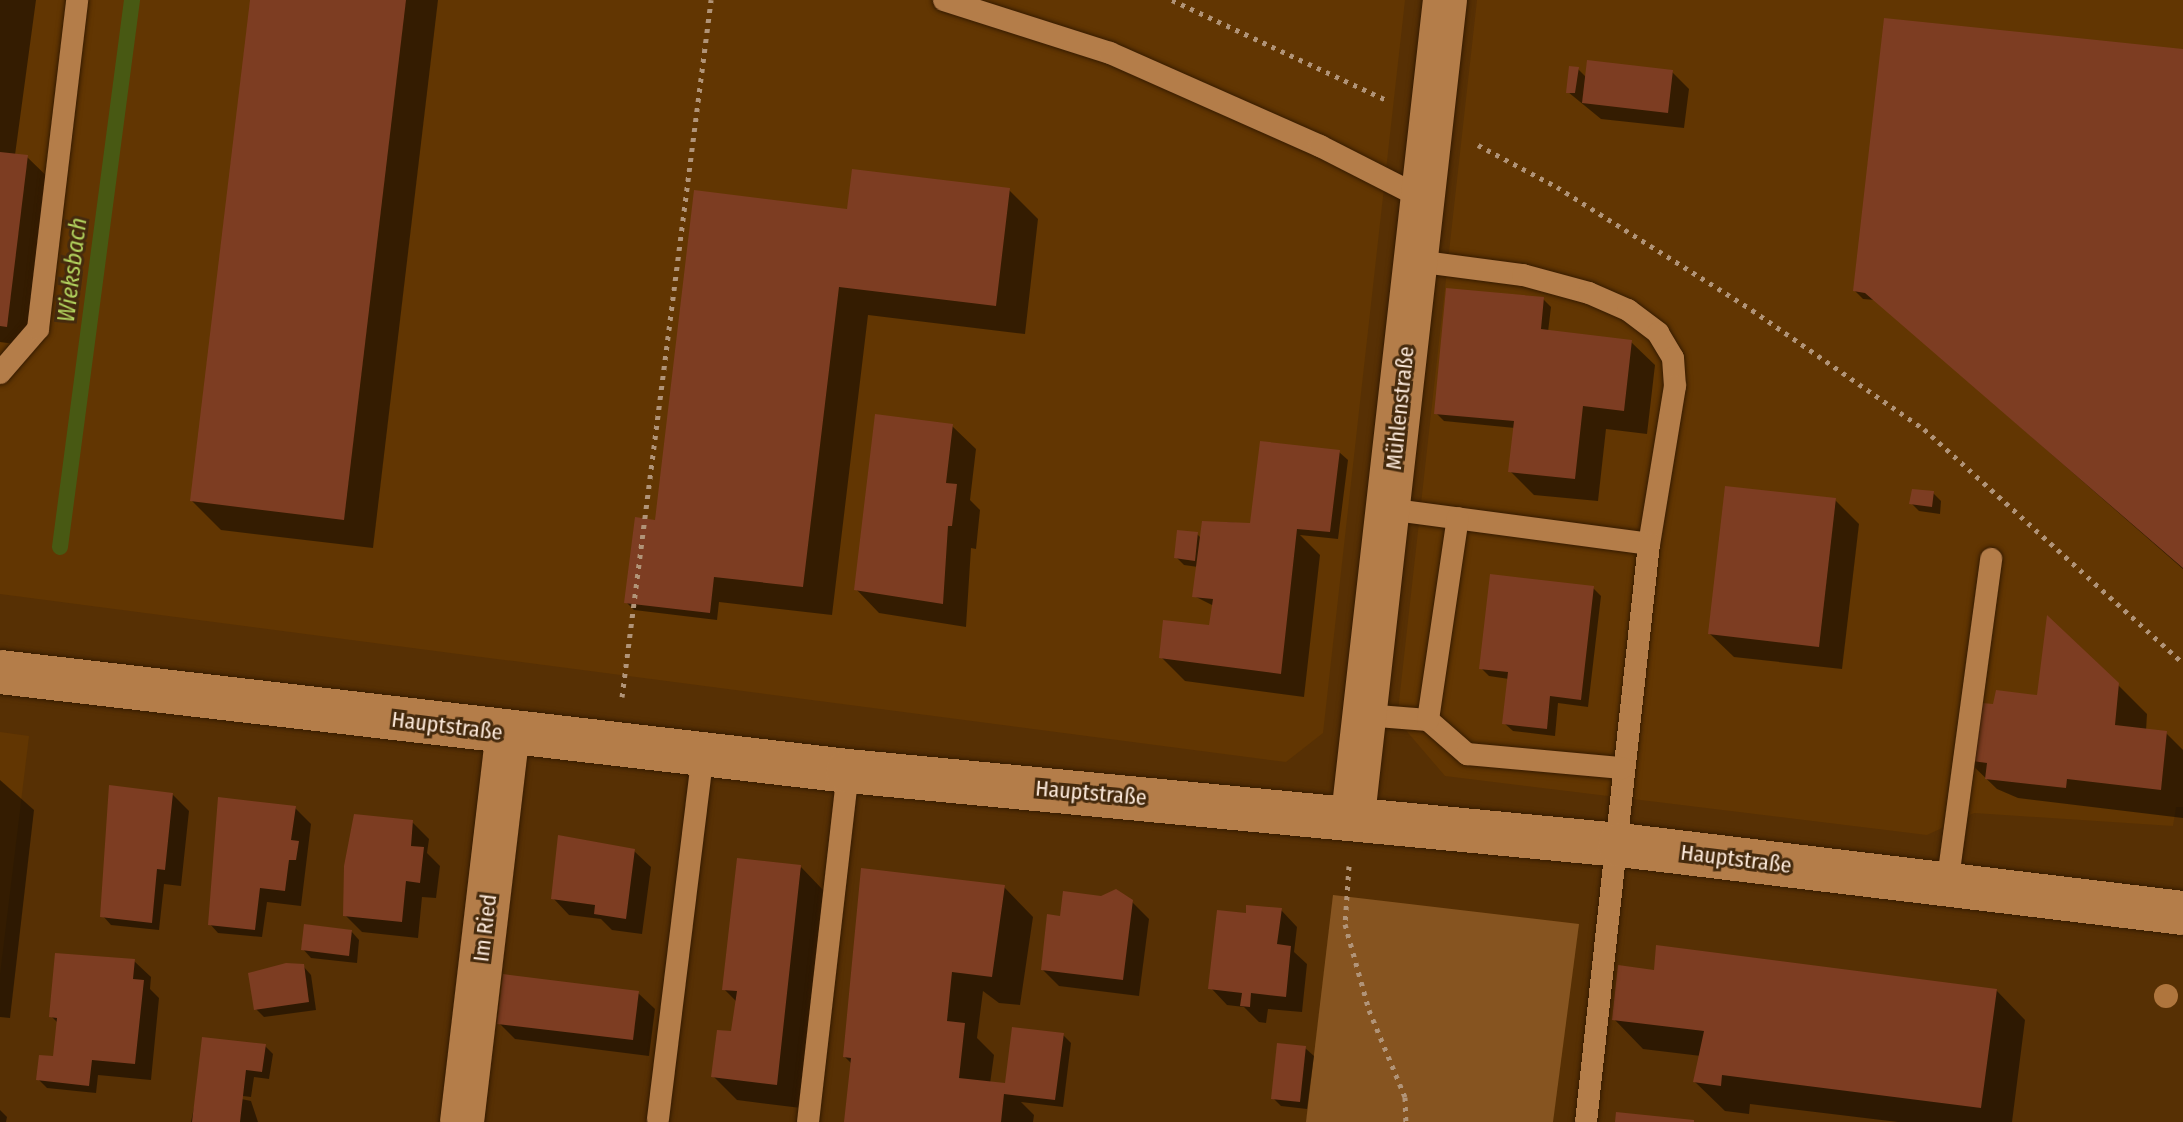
<!DOCTYPE html>
<meta charset="utf-8">
<style>
body{margin:0}
#map{position:relative;width:2183px;height:1122px;overflow:hidden;background:#573004;font-family:"Fira Sans Condensed",sans-serif}
div>[style]{position:absolute}
.built>*{inset:0;background:#623602}
.green>*{inset:0;background:#865420}
.shadow>*{inset:0;background:#0007}
.stream>*{height:16px;margin:-8px;padding:0 8px;transform-origin:8px;border-radius:8px;background:#485913}
.building>*{inset:0;background:#7d3d22}
.path>*{height:5px;margin-top:-2.5px;transform-origin:0;background:repeating-linear-gradient(90deg,#b19478 0 4px,transparent 0 10px)}
.roads{filter:drop-shadow(0 0 2px #351b00) drop-shadow(0 0 2px #351b00)}
.lane>*{height:22px;margin:-11px;padding:0 11px;transform-origin:11px;border-radius:11px;background:#b47d49}
.street>*{height:44px;margin:-22px;padding:0 22px;transform-origin:22px;border-radius:22px;background:#b47d49}
.secondary>*{height:44px;margin:-22px;padding:0 22px;transform-origin:22px;border-radius:22px;background:#b47d49}
.trees>*{width:24px;height:24px;margin:-12px;border-radius:50%;background:#af753d}
span{translate:-50% -50%;white-space:nowrap;text-align:center;line-height:1.15;-webkit-text-stroke:6px #452a0d;paint-order:stroke}
.street-label{font-size:22px;color:#fbe8d9}
.water-label{font-size:24px;color:#b2d35e;font-style:italic}
</style>
<div id="map">
<div class="built">
<div style="clip-path:polygon(0 0,1405px 0,1323px 733px,1286px 762px,0 594px)"></div>
<div style="clip-path:polygon(1477px 0,2183px 0,2183px 807px,2176px 807px,2173px 826px,1974px 813px,1927px 835px,1445px 776px,1397px 720px)"></div>
<div style="clip-path:polygon(0 732px,29px 736px,0 974px)"></div>
</div>
<div class="green">
<div style="clip-path:polygon(1333px 895px,1579px 924px,1553px 1122px,1306px 1122px)"></div>
</div>
<div class="shadow">
<div style="clip-path:polygon(0 0,36px 0,15px 155px,27px 157px,57px 186px,36px 347px,0 342px)"></div>
<div style="clip-path:polygon(252px 0,438px 0,373px 548px,221px 530px,192px 501px)"></div>
<div style="clip-path:polygon(2183px 52px,2183px 569px,1875px 300px,1863px 299px,1855px 291px)"></div>
<div style="clip-path:polygon(1578px 69px,1587px 78px,1672px 72px,1689px 89px,1684px 128px,1601px 119px,1568px 92px)"></div>
<div style="clip-path:polygon(1009px 190px,1038px 219px,1025px 334px,868px 315px,832px 615px,719px 602px,717px 620px,634px 610px,626px 602px,656px 522px,849px 211px)"></div>
<div style="clip-path:polygon(1543px 299px,1551px 307px,1548px 332px,1631px 342px,1655px 365px,1647px 434px,1606px 429px,1598px 501px,1534px 495px,1510px 471px,1515px 428px,1444px 421px,1436px 413px)"></div>
<div style="clip-path:polygon(952px 426px,976px 449px,970px 500px,980px 510px,976px 549px,971px 548px,966px 627px,879px 613px,856px 589px)"></div>
<div style="clip-path:polygon(1339px 452px,1348px 460px,1338px 539px,1300px 535px,1320px 555px,1304px 697px,1185px 681px,1161px 657px,1210px 628px,1214px 606px,1194px 596px,1198px 567px,1184px 565px,1176px 557px,1197px 534px,1202px 539px,1226px 522px,1255px 525px)"></div>
<div style="clip-path:polygon(1933px 493px,1941px 501px,1940px 514px,1919px 511px,1911px 503px)"></div>
<div style="clip-path:polygon(1835px 500px,1859px 524px,1842px 669px,1734px 657px,1710px 634px)"></div>
<div style="clip-path:polygon(1593px 588px,1601px 596px,1588px 707px,1558px 703px,1555px 736px,1513px 731px,1504px 723px,1509px 679px,1489px 676px,1481px 668px)"></div>
<div style="clip-path:polygon(2118px 685px,2147px 714px,2146px 731px,2166px 733px,2183px 750px,2183px 818px,2018px 798px,1997px 789px,1967px 760px,1995px 707px)"></div>
<div style="clip-path:polygon(0 780px,34px 810px,10px 1018px,0 1017px)"></div>
<div style="clip-path:polygon(111px 787px,172px 794px,189px 811px,181px 886px,164px 884px,159px 930px,111px 925px,103px 916px)"></div>
<div style="clip-path:polygon(220px 799px,295px 808px,311px 824px,301px 906px,267px 902px,262px 937px,218px 933px,210px 924px)"></div>
<div style="clip-path:polygon(412px 822px,429px 839px,427px 853px,440px 866px,436px 898px,422px 897px,418px 938px,362px 932px,345px 915px)"></div>
<div style="clip-path:polygon(634px 851px,651px 867px,642px 934px,612px 930px,601px 919px,569px 915px,553px 898px)"></div>
<div style="clip-path:polygon(801px 867px,824px 891px,801px 1108px,737px 1100px,713px 1076px,733px 1033px,737px 1002px,724px 989px)"></div>
<div style="clip-path:polygon(1004px 887px,1033px 917px,1020px 1005px,999px 1003px,983px 991px,977px 1038px,994px 1055px,990px 1084px,1004px 1085px,1063px 1035px,1071px 1043px,1063px 1107px,1021px 1102px,1034px 1115px,1033px 1122px,846px 1122px,852px 1064px,845px 1057px)"></div>
<div style="clip-path:polygon(1132px 902px,1149px 919px,1139px 996px,1059px 986px,1043px 970px,1062px 918px)"></div>
<div style="clip-path:polygon(1281px 910px,1297px 927px,1294px 952px,1307px 964px,1302px 1012px,1268px 1009px,1266px 1023px,1259px 1022px,1244px 1007px,1227px 1005px,1211px 988px)"></div>
<div style="clip-path:polygon(351px 931px,359px 940px,357px 963px,311px 958px,303px 949px)"></div>
<div style="clip-path:polygon(134px 961px,151px 977px,150px 989px,159px 998px,151px 1080px,98px 1075px,96px 1093px,47px 1088px,39px 1080px,59px 1059px,59px 1024px,51px 1016px)"></div>
<div style="clip-path:polygon(303px 966px,311px 975px,316px 1010px,264px 1017px,256px 1009px)"></div>
<div style="clip-path:polygon(1996px 990px,2025px 1020px,2012px 1122px,1898px 1122px,1750px 1104px,1749px 1114px,1725px 1111px,1695px 1082px,1701px 1056px,1643px 1049px,1614px 1019px)"></div>
<div style="clip-path:polygon(638px 993px,655px 1009px,649px 1056px,515px 1039px,499px 1023px)"></div>
<div style="clip-path:polygon(265px 1046px,273px 1054px,269px 1079px,254px 1077px,251px 1097px,203px 1091px,251px 1101px,258px 1122px,191px 1122px,197px 1093px)"></div>
<div style="clip-path:polygon(1305px 1048px,1314px 1056px,1307px 1109px,1281px 1106px,1273px 1098px)"></div>
<div style="clip-path:polygon(0 1110px,7px 1117px,6px 1122px,0 1122px)"></div>
</div>
<div class="stream">
<div style="left:60px;top:547px;width:552px;rotate:-82.5deg"></div>
</div>
<div class="building">
<div style="clip-path:polygon(250px 0,406px 0,344px 520px,190px 501px)"></div>
<div style="clip-path:polygon(1884px 18px,2183px 49px,2183px 568px,1865px 293px,1853px 291px)"></div>
<div style="clip-path:polygon(1587px 60px,1673px 70px,1668px 113px,1582px 103px)"></div>
<div style="clip-path:polygon(1569px 66px,1579px 67px,1575px 93px,1566px 93px)"></div>
<div style="clip-path:polygon(0 152px,28px 155px,7px 327px,0 326px)"></div>
<div style="clip-path:polygon(852px 169px,1010px 188px,996px 306px,839px 287px,803px 587px,714px 577px,710px 613px,624px 603px,635px 517px,655px 520px,694px 190px,847px 209px)"></div>
<div style="clip-path:polygon(1446px 288px,1544px 297px,1541px 329px,1632px 340px,1624px 411px,1583px 406px,1575px 479px,1508px 472px,1514px 421px,1434px 414px)"></div>
<div style="clip-path:polygon(875px 414px,953px 424px,946px 483px,957px 484px,952px 526px,948px 526px,943px 604px,854px 590px)"></div>
<div style="clip-path:polygon(1260px 441px,1340px 450px,1330px 532px,1297px 529px,1281px 674px,1159px 658px,1163px 620px,1209px 625px,1213px 599px,1192px 597px,1202px 521px,1250px 523px)"></div>
<div style="clip-path:polygon(1725px 486px,1836px 498px,1819px 647px,1708px 634px)"></div>
<div style="clip-path:polygon(1912px 489px,1934px 491px,1932px 507px,1909px 504px)"></div>
<div style="clip-path:polygon(1177px 530px,1198px 532px,1195px 561px,1174px 558px)"></div>
<div style="clip-path:polygon(1490px 574px,1594px 586px,1581px 700px,1550px 696px,1547px 729px,1502px 724px,1508px 672px,1479px 669px)"></div>
<div style="clip-path:polygon(2047px 615px,2119px 683px,2115px 725px,2167px 731px,2161px 790px,2067px 779px,2066px 788px,1985px 779px,1987px 763px,1965px 760px,1972px 702px,1993px 704px,1996px 690px,2037px 695px)"></div>
<div style="clip-path:polygon(109px 785px,173px 793px,165px 870px,157px 869px,152px 923px,100px 917px)"></div>
<div style="clip-path:polygon(218px 797px,296px 806px,291px 840px,299px 841px,296px 860px,289px 860px,285px 891px,260px 888px,255px 930px,208px 925px)"></div>
<div style="clip-path:polygon(354px 814px,413px 820px,411px 846px,424px 847px,420px 883px,406px 881px,402px 922px,343px 916px,344px 866px)"></div>
<div style="clip-path:polygon(558px 835px,635px 849px,626px 919px,594px 914px,595px 905px,551px 899px)"></div>
<div style="clip-path:polygon(737px 858px,801px 865px,777px 1085px,711px 1077px,717px 1030px,731px 1031px,737px 991px,722px 990px)"></div>
<div style="clip-path:polygon(861px 868px,1005px 885px,992px 977px,952px 972px,947px 1021px,965px 1023px,959px 1078px,1005px 1083px,1012px 1027px,1064px 1033px,1055px 1100px,1004px 1094px,1001px 1122px,844px 1122px,851px 1058px,843px 1057px)"></div>
<div style="clip-path:polygon(1116px 889px,1133px 900px,1123px 980px,1041px 970px,1047px 914px,1060px 916px,1063px 891px,1101px 896px)"></div>
<div style="clip-path:polygon(1246px 905px,1282px 908px,1277px 944px,1291px 946px,1286px 997px,1251px 993px,1250px 1007px,1240px 1006px,1242px 993px,1208px 989px,1217px 910px,1246px 913px)"></div>
<div style="clip-path:polygon(304px 924px,352px 930px,349px 956px,301px 950px)"></div>
<div style="clip-path:polygon(1656px 945px,1997px 989px,1981px 1108px,1722px 1075px,1721px 1086px,1693px 1082px,1704px 1031px,1612px 1020px,1618px 965px,1654px 970px)"></div>
<div style="clip-path:polygon(55px 953px,135px 959px,133px 979px,144px 980px,135px 1064px,92px 1060px,89px 1086px,36px 1080px,39px 1055px,53px 1056px,57px 1018px,49px 1017px)"></div>
<div style="clip-path:polygon(286px 963px,304px 964px,309px 1002px,254px 1010px,248px 973px)"></div>
<div style="clip-path:polygon(503px 974px,639px 991px,633px 1040px,497px 1024px)"></div>
<div style="clip-path:polygon(202px 1037px,266px 1044px,262px 1072px,246px 1070px,240px 1122px,192px 1122px)"></div>
<div style="clip-path:polygon(1277px 1043px,1306px 1046px,1300px 1102px,1271px 1099px)"></div>
<div style="clip-path:polygon(1616px 1112px,1694px 1120px,1694px 1122px,1615px 1122px)"></div>
</div>
<div class="path">
<div style="left:1172px;top:0;width:236px;rotate:25deg"></div>
<div style="left:1478px;top:145px;width:89px;rotate:28deg"></div>
<div style="left:1557px;top:187px;width:231px;rotate:32.2deg"></div>
<div style="left:1752px;top:310px;width:209px;rotate:34.7deg"></div>
<div style="left:1924px;top:429px;width:349px;rotate:42.1deg"></div>
<div style="left:622px;top:697px;width:703px;rotate:-82.72deg"></div>
<div style="left:1349px;top:866px;width:58px;rotate:93.9deg"></div>
<div style="left:1345px;top:924px;width:89px;rotate:74.4deg"></div>
<div style="left:1369px;top:1010px;width:94px;rotate:67.5deg"></div>
<div style="left:1405px;top:1097px;width:25px;rotate:88deg"></div>
</div>
<div class="roads">
<div class="lane">
<div style="left:944px;top:0;width:174px;rotate:17.7deg"></div>
<div style="left:1110px;top:53px;width:230px;rotate:23.9deg"></div>
<div style="left:1320px;top:146px;width:117px;rotate:27deg"></div>
<div style="left:1416px;top:261px;width:108px;rotate:7.5deg"></div>
<div style="left:1523px;top:275px;width:68px;rotate:15.3deg"></div>
<div style="left:1589px;top:293px;width:43px;rotate:23.6deg"></div>
<div style="left:1628px;top:310px;width:38px;rotate:37deg"></div>
<div style="left:1658px;top:333px;width:29px;rotate:59deg"></div>
<div style="left:1673px;top:358px;width:28px;rotate:86deg"></div>
<div style="left:1675px;top:386px;width:160px;rotate:99.3deg"></div>
<div style="left:0;top:373px;width:58px;rotate:-49.2deg"></div>
<div style="left:38px;top:329px;width:331px;rotate:-83.2deg"></div>
<div style="left:1388px;top:509px;width:263px;rotate:7.6deg"></div>
<div style="left:1649px;top:544px;width:581px;rotate:96.22deg"></div>
<div style="left:1365px;top:715px;width:63px;rotate:4.5deg"></div>
<div style="left:1428px;top:720px;width:52px;rotate:41.1deg"></div>
<div style="left:1467px;top:754px;width:156px;rotate:5.2deg"></div>
<div style="left:1428px;top:720px;width:204px;rotate:-81.6deg"></div>
<div style="left:1947px;top:886px;width:330px;rotate:-82.3deg"></div>
<div style="left:658px;top:1119px;width:367px;rotate:-83deg"></div>
<div style="left:808px;top:1122px;width:353px;rotate:-83.5deg"></div>
</div>
<div class="street">
<div style="left:1353px;top:816px;width:821px;rotate:-83.57deg"></div>
<div style="left:462px;top:1122px;width:392px;rotate:-83.3deg"></div>
</div>
<div class="secondary">
<div style="left:0;top:672px;width:854px;rotate:6.66deg"></div>
<div style="left:848px;top:771px;width:776px;rotate:5.48deg"></div>
<div style="left:1620px;top:845px;width:567px;rotate:6.89deg"></div>
</div>
</div>
<div class="trees">
<div style="left:2166px;top:996px"></div>
</div>
<div class="street-label">
<span style="left:1400px;top:408px;rotate:-84deg">Mühlenstraße</span>
<span style="left:447px;top:726px;rotate:7deg">Hauptstraße</span>
<span style="left:1091px;top:793px;rotate:5deg">Hauptstraße</span>
<span style="left:1736px;top:859px;rotate:7deg">Hauptstraße</span>
<span style="left:485px;top:928px;rotate:-83deg">Im Ried</span>
</div>
<div class="water-label">
<span style="left:73px;top:270px;rotate:-83deg">Wieksbach</span>
</div>
</div>
